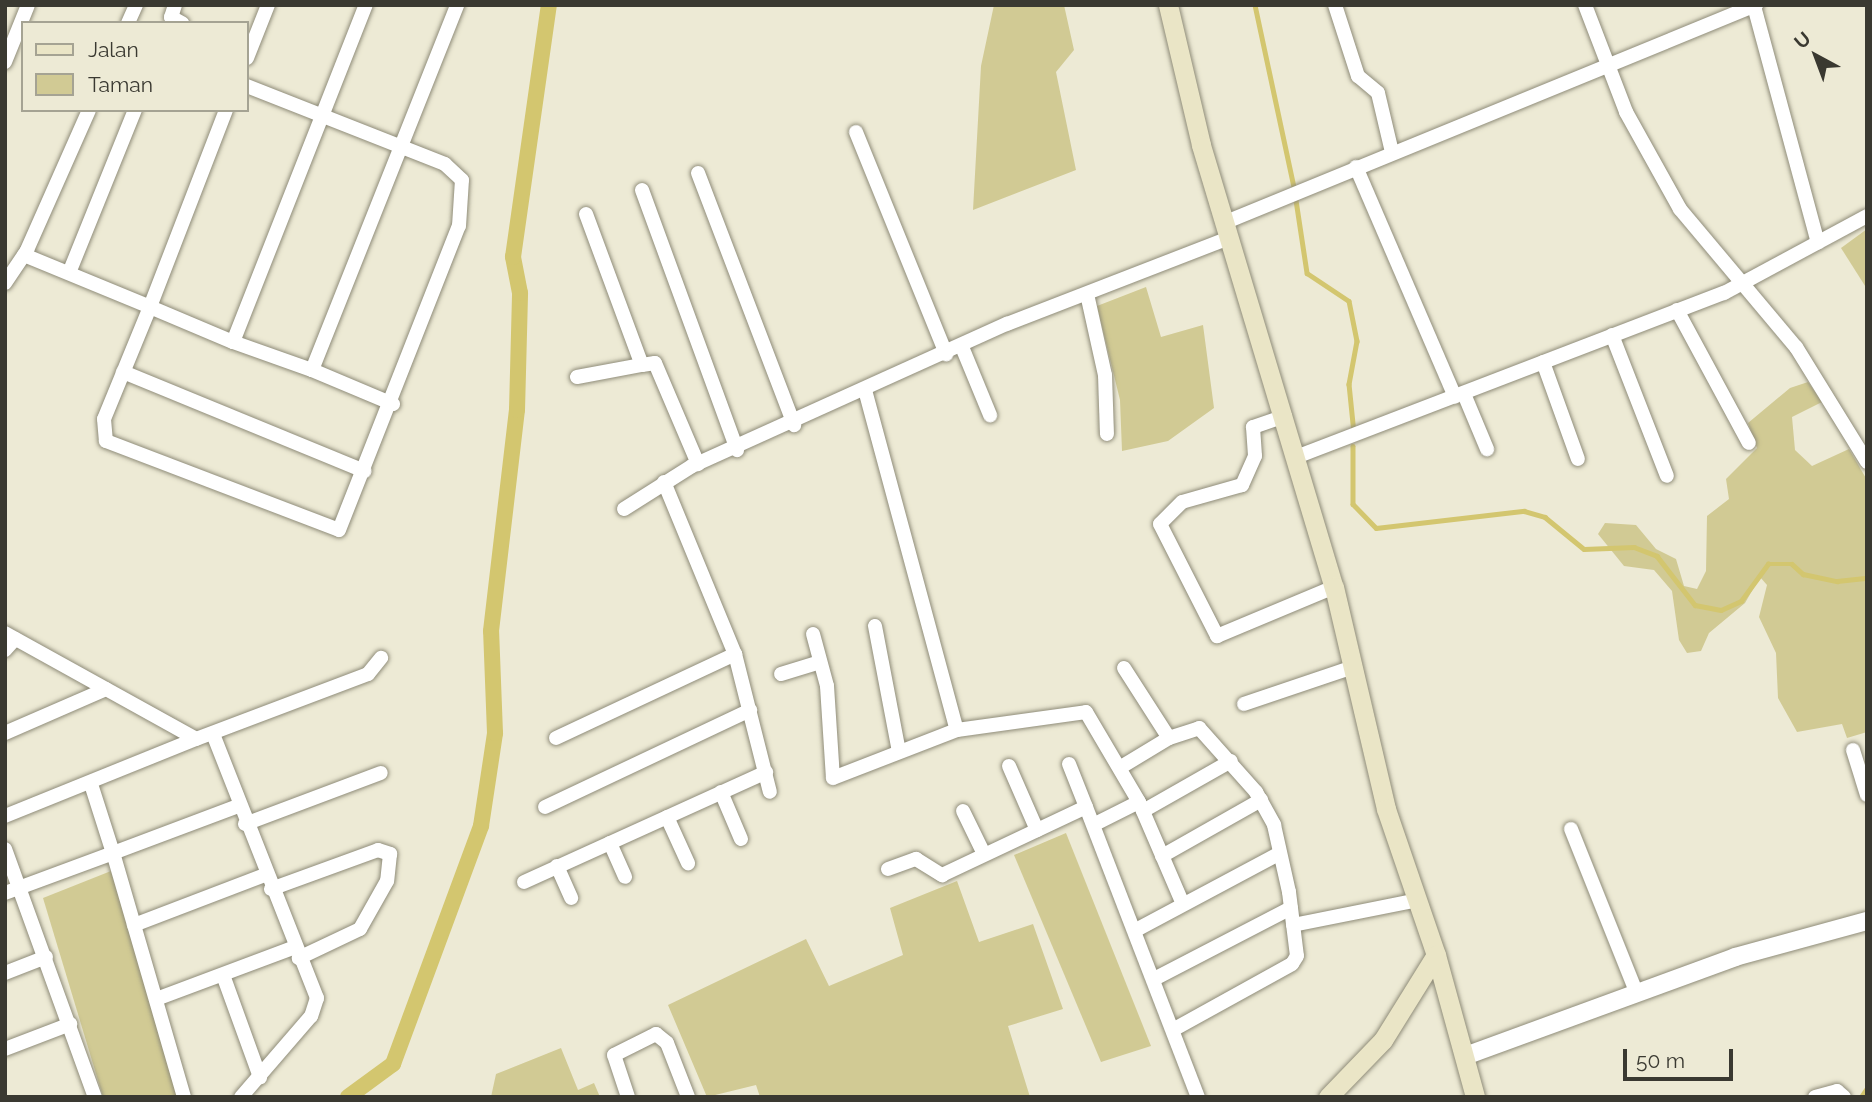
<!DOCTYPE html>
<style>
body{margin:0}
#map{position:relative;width:1872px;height:1102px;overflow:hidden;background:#edead5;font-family:Raleway,sans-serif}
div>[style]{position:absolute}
.green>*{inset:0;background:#d1ca94}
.stream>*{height:4.5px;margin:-2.25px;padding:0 2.25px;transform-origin:2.25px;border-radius:2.25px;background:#d3c66f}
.canal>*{height:16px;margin:-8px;padding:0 8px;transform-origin:8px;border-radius:8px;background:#d3c66f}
.roads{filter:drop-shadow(0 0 2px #8f8c79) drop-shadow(0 0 2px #8f8c79)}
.minor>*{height:14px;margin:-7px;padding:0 7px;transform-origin:7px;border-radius:7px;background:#fff}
.tertiary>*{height:18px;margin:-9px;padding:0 9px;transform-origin:9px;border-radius:9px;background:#fff}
.secondary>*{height:19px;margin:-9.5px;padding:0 9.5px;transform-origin:9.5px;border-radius:9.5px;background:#eae5c6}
span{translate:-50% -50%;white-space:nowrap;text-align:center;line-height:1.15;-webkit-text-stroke:6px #edead5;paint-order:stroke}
.frame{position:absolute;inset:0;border:7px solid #3a3931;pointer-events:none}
.legend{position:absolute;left:21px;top:21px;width:228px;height:91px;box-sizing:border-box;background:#edead5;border:2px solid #a5a393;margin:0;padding:9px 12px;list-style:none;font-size:21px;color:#3a3931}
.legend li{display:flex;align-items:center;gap:14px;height:35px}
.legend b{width:35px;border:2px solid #a5a393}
.north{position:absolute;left:1781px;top:21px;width:70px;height:70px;-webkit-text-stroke:5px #edead5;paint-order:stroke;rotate:319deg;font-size:19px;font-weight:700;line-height:28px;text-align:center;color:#3a3931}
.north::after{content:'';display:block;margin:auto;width:24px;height:32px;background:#3a3931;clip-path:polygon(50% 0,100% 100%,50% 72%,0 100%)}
.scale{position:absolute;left:1623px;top:1049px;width:110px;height:32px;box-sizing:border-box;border:4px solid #3a3931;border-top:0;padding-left:9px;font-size:21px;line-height:24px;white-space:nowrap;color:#3a3931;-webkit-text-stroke:5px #edead5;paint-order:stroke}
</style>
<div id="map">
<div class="green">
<div style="clip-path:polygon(994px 5px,1064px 5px,1074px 50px,1056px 72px,1076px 170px,973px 210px,981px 66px)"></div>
<div style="clip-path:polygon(1867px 229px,1867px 289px,1841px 248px)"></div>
<div style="clip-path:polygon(1146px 287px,1161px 337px,1203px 325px,1214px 408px,1168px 441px,1122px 451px,1120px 400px,1097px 306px)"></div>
<div style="clip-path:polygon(1808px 382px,1822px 402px,1792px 417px,1795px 450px,1812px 466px,1849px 449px,1867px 480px,1867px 732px,1847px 738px,1842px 724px,1797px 732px,1778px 698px,1776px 653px,1759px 617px,1767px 585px,1760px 577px,1745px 603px,1709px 633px,1701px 651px,1687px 653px,1679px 640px,1672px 591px,1654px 570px,1624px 566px,1598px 534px,1605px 523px,1636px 525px,1656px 549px,1676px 559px,1684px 586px,1697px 589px,1706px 571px,1707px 516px,1729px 499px,1726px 479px,1757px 448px,1748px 423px,1790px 388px)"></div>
<div style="clip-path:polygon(1066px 833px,1151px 1046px,1101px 1062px,1014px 855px)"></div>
<div style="clip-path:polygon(111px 871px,178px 1097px,103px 1097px,43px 898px)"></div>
<div style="clip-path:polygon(957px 881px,979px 942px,1033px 924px,1063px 1009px,1008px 1026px,1030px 1097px,760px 1097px,756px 1085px,707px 1097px,668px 1005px,806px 939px,829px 986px,903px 955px,890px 908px)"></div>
<div style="clip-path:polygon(561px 1048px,578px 1090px,594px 1083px,600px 1097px,491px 1097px,496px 1074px)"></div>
</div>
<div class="stream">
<div style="left:1255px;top:5px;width:186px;rotate:77.9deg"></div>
<div style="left:1296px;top:200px;width:74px;rotate:81.4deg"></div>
<div style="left:1307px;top:273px;width:50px;rotate:33.7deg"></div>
<div style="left:1349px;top:301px;width:41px;rotate:78.7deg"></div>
<div style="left:1357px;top:341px;width:44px;rotate:100.5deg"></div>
<div style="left:1349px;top:384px;width:49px;rotate:84.2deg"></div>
<div style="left:1353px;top:446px;width:58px;rotate:90deg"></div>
<div style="left:1353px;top:504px;width:33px;rotate:46deg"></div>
<div style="left:1376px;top:528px;width:149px;rotate:-6.6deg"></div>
<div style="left:1524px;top:511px;width:22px;rotate:16deg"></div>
<div style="left:1545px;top:517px;width:50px;rotate:39.4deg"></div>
<div style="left:1584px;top:549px;width:50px;rotate:-2.3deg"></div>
<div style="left:1634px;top:547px;width:25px;rotate:21deg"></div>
<div style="left:1657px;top:556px;width:62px;rotate:52.2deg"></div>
<div style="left:1695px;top:605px;width:26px;rotate:11deg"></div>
<div style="left:1721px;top:610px;width:22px;rotate:-24deg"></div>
<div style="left:1741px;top:601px;width:46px;rotate:-53.9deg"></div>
<div style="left:1768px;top:564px;width:24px"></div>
<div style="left:1792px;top:564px;width:15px;rotate:42deg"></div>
<div style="left:1803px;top:574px;width:35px;rotate:12deg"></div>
<div style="left:1837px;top:581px;width:30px;rotate:-6deg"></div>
<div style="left:1861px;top:1097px;width:11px;rotate:-56deg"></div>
</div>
<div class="canal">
<div style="left:348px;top:1097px;width:56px;rotate:-36.3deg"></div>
<div style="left:393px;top:1064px;width:254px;rotate:-69.7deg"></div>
<div style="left:481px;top:826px;width:94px;rotate:-81.4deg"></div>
<div style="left:495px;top:733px;width:102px;rotate:-92.2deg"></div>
<div style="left:491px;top:631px;width:223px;rotate:-83.3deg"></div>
<div style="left:517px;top:410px;width:117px;rotate:-88.5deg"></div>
<div style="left:520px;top:293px;width:37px;rotate:-101deg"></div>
<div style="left:513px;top:257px;width:255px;rotate:-81.9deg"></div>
</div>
<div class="roads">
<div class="minor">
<div style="left:175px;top:5px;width:13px;rotate:108deg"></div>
<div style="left:171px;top:17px;width:13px;rotate:29deg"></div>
<div style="left:1335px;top:5px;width:75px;rotate:72.1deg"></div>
<div style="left:1358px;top:76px;width:26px;rotate:40deg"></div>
<div style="left:1378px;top:93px;width:61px;rotate:76.7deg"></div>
<div style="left:1585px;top:5px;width:115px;rotate:69deg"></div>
<div style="left:1626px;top:112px;width:111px;rotate:60.9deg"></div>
<div style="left:1680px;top:209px;width:180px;rotate:50deg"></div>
<div style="left:1796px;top:347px;width:135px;rotate:58.3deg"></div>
<div style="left:1754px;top:6px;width:245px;rotate:74.9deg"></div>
<div style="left:128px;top:23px;width:20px;rotate:-66deg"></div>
<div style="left:247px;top:58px;width:57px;rotate:-68.4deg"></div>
<div style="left:5px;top:62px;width:61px;rotate:-68deg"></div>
<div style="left:226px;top:110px;width:211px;rotate:111.1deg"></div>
<div style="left:150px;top:307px;width:90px;rotate:22.9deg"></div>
<div style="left:233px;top:342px;width:362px;rotate:-68.5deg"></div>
<div style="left:856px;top:132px;width:240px;rotate:67.9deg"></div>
<div style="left:1356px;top:167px;width:250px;rotate:66.7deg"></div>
<div style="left:698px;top:173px;width:270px;rotate:69.1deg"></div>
<div style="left:642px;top:190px;width:277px;rotate:69.9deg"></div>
<div style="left:586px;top:214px;width:161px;rotate:69.7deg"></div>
<div style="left:642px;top:365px;width:13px;rotate:-9deg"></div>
<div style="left:655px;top:363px;width:110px;rotate:66.9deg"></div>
<div style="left:1226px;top:222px;width:573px;rotate:-22.27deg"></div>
<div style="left:24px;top:255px;width:136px;rotate:22.4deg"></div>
<div style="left:150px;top:307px;width:121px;rotate:112.3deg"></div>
<div style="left:104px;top:419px;width:22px;rotate:85deg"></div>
<div style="left:106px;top:441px;width:249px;rotate:20.9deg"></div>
<div style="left:339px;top:530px;width:327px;rotate:-68.5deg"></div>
<div style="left:459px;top:226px;width:46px;rotate:-86.3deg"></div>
<div style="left:462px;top:180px;width:23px;rotate:-137deg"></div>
<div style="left:445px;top:164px;width:213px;rotate:-158.5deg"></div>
<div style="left:69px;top:273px;width:176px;rotate:-68deg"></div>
<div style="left:5px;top:283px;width:40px;rotate:-56deg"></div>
<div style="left:27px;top:250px;width:153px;rotate:-66.1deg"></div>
<div style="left:1087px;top:294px;width:83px;rotate:77.5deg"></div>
<div style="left:1105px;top:375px;width:59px;rotate:88.1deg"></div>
<div style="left:1677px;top:310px;width:151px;rotate:61.6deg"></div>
<div style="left:1612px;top:335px;width:151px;rotate:68.7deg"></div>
<div style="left:233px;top:342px;width:84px;rotate:19.5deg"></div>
<div style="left:312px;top:370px;width:393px;rotate:-68.3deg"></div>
<div style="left:962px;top:347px;width:74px;rotate:67.6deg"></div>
<div style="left:1543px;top:362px;width:103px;rotate:70.2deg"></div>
<div style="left:312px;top:370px;width:88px;rotate:22.8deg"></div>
<div style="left:123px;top:372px;width:261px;rotate:22.3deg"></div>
<div style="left:577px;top:377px;width:66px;rotate:-10.5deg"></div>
<div style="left:865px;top:390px;width:352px;rotate:74.9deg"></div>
<div style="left:957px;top:730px;width:130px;rotate:-7.9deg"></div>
<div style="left:1086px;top:712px;width:104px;rotate:59.5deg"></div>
<div style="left:1139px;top:802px;width:111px;rotate:66.7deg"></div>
<div style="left:1464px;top:394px;width:60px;rotate:67.3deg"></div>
<div style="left:1285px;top:416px;width:34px;rotate:161deg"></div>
<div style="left:1253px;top:427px;width:29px;rotate:86deg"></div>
<div style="left:1255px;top:456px;width:32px;rotate:114deg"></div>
<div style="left:1242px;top:485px;width:62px;rotate:164.2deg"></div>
<div style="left:1182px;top:502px;width:31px;rotate:135deg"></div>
<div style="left:1160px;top:524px;width:126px;rotate:63deg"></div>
<div style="left:1217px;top:636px;width:127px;rotate:-22.7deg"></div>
<div style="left:1296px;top:457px;width:458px;rotate:-21deg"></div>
<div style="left:1724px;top:293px;width:162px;rotate:-28.3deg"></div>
<div style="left:664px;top:482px;width:186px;rotate:67.6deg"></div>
<div style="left:735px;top:654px;width:142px;rotate:75.8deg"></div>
<div style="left:624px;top:509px;width:80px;rotate:-32.3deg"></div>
<div style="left:692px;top:466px;width:346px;rotate:-24.3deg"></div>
<div style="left:1007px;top:324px;width:240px;rotate:-21.2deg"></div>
<div style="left:875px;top:626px;width:128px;rotate:79.2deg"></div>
<div style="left:5px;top:633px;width:218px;rotate:29deg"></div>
<div style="left:196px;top:739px;width:184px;rotate:-20.7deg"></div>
<div style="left:368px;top:674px;width:21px;rotate:-51deg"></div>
<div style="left:813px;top:634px;width:54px;rotate:74.9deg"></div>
<div style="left:827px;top:686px;width:92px;rotate:86.3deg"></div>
<div style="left:833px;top:778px;width:133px;rotate:-21.2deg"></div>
<div style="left:5px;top:650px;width:15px;rotate:-48deg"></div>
<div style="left:1124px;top:668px;width:83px;rotate:57.3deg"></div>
<div style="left:1169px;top:738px;width:32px;rotate:-18deg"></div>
<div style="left:1199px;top:728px;width:86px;rotate:48.3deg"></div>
<div style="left:1256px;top:792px;width:38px;rotate:61deg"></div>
<div style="left:1274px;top:825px;width:69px;rotate:77.4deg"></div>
<div style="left:1289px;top:892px;width:64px;rotate:82.9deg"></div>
<div style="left:1297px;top:956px;width:9px;rotate:122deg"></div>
<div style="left:1292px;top:964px;width:132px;rotate:151.1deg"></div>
<div style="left:781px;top:674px;width:41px;rotate:-17.1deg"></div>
<div style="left:1244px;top:704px;width:115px;rotate:-18.7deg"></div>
<div style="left:5px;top:733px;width:110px;rotate:-23.5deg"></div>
<div style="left:213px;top:734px;width:284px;rotate:68.5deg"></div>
<div style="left:317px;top:998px;width:19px;rotate:108deg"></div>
<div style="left:311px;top:1016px;width:107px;rotate:130.8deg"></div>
<div style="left:556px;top:738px;width:198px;rotate:-25.1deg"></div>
<div style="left:1853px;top:750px;width:47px;rotate:72.7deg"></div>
<div style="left:1069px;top:764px;width:46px;rotate:68.4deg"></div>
<div style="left:1009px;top:766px;width:70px;rotate:66.4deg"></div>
<div style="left:1121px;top:767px;width:56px;rotate:-31.1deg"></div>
<div style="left:721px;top:792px;width:51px;rotate:66.9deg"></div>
<div style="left:545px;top:807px;width:227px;rotate:-25.3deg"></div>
<div style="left:963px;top:811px;width:48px;rotate:64deg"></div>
<div style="left:1143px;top:811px;width:101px;rotate:-29.6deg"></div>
<div style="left:5px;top:816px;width:206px;rotate:-22deg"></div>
<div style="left:667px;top:817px;width:51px;rotate:65.5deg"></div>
<div style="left:245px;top:824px;width:145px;rotate:-20.6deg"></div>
<div style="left:1095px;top:824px;width:49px;rotate:-26.6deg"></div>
<div style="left:1571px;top:829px;width:178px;rotate:68.2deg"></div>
<div style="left:610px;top:843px;width:37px;rotate:66deg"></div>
<div style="left:5px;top:849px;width:264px;rotate:70.1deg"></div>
<div style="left:1162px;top:856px;width:114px;rotate:-29.5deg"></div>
<div style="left:557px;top:866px;width:35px;rotate:66deg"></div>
<div style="left:888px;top:869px;width:30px;rotate:-20deg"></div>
<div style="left:916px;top:859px;width:31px;rotate:32deg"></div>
<div style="left:942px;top:875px;width:159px;rotate:-25.3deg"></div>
<div style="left:1086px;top:807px;width:311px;rotate:68.9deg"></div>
<div style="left:524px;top:882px;width:266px;rotate:-24.4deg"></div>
<div style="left:271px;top:889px;width:114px;rotate:-20deg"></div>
<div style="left:378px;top:850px;width:13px;rotate:18deg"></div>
<div style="left:390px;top:854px;width:27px;rotate:96deg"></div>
<div style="left:387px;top:881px;width:55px;rotate:119.4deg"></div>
<div style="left:360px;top:929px;width:68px;rotate:154.6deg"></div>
<div style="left:5px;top:893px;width:115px;rotate:-20.3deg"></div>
<div style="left:113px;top:853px;width:72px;rotate:-107.7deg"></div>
<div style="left:134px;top:925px;width:140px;rotate:-20.9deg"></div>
<div style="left:1293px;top:925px;width:127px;rotate:-11.3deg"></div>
<div style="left:1136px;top:930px;width:163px;rotate:-28.1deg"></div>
<div style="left:5px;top:973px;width:44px;rotate:-21.3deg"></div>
<div style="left:223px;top:975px;width:109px;rotate:70.1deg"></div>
<div style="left:1156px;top:978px;width:152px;rotate:-27.4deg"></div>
<div style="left:159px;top:998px;width:143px;rotate:-20.5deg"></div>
<div style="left:5px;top:1049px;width:70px;rotate:-21deg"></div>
<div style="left:184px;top:1097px;width:254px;rotate:-106.2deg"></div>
<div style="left:113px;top:853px;width:134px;rotate:-20.6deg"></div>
<div style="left:628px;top:1097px;width:44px;rotate:-108.4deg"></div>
<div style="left:614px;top:1055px;width:47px;rotate:-26.6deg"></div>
<div style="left:656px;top:1034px;width:14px;rotate:39deg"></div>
<div style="left:667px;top:1043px;width:58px;rotate:68.7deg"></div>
<div style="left:1815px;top:1097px;width:23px;rotate:-15deg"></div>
<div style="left:1837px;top:1091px;width:9px;rotate:41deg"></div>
</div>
<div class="tertiary">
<div style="left:1465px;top:1056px;width:288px;rotate:-20.1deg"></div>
<div style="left:1735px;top:957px;width:137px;rotate:-15.3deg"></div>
</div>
<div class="secondary">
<div style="left:1168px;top:5px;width:144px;rotate:76.7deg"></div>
<div style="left:1201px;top:145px;width:462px;rotate:73.3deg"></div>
<div style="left:1334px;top:587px;width:228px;rotate:76.8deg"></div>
<div style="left:1386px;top:809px;width:154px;rotate:71.1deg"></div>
<div style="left:1436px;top:955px;width:147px;rotate:74.6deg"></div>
<div style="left:1328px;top:1097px;width:79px;rotate:-46deg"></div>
<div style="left:1383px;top:1040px;width:100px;rotate:-58.1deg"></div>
</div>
</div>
<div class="frame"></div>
<ul class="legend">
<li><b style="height:9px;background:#eae5c6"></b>Jalan</li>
<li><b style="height:19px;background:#d1ca94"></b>Taman</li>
</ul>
<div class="north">U</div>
<div class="scale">50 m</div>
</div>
